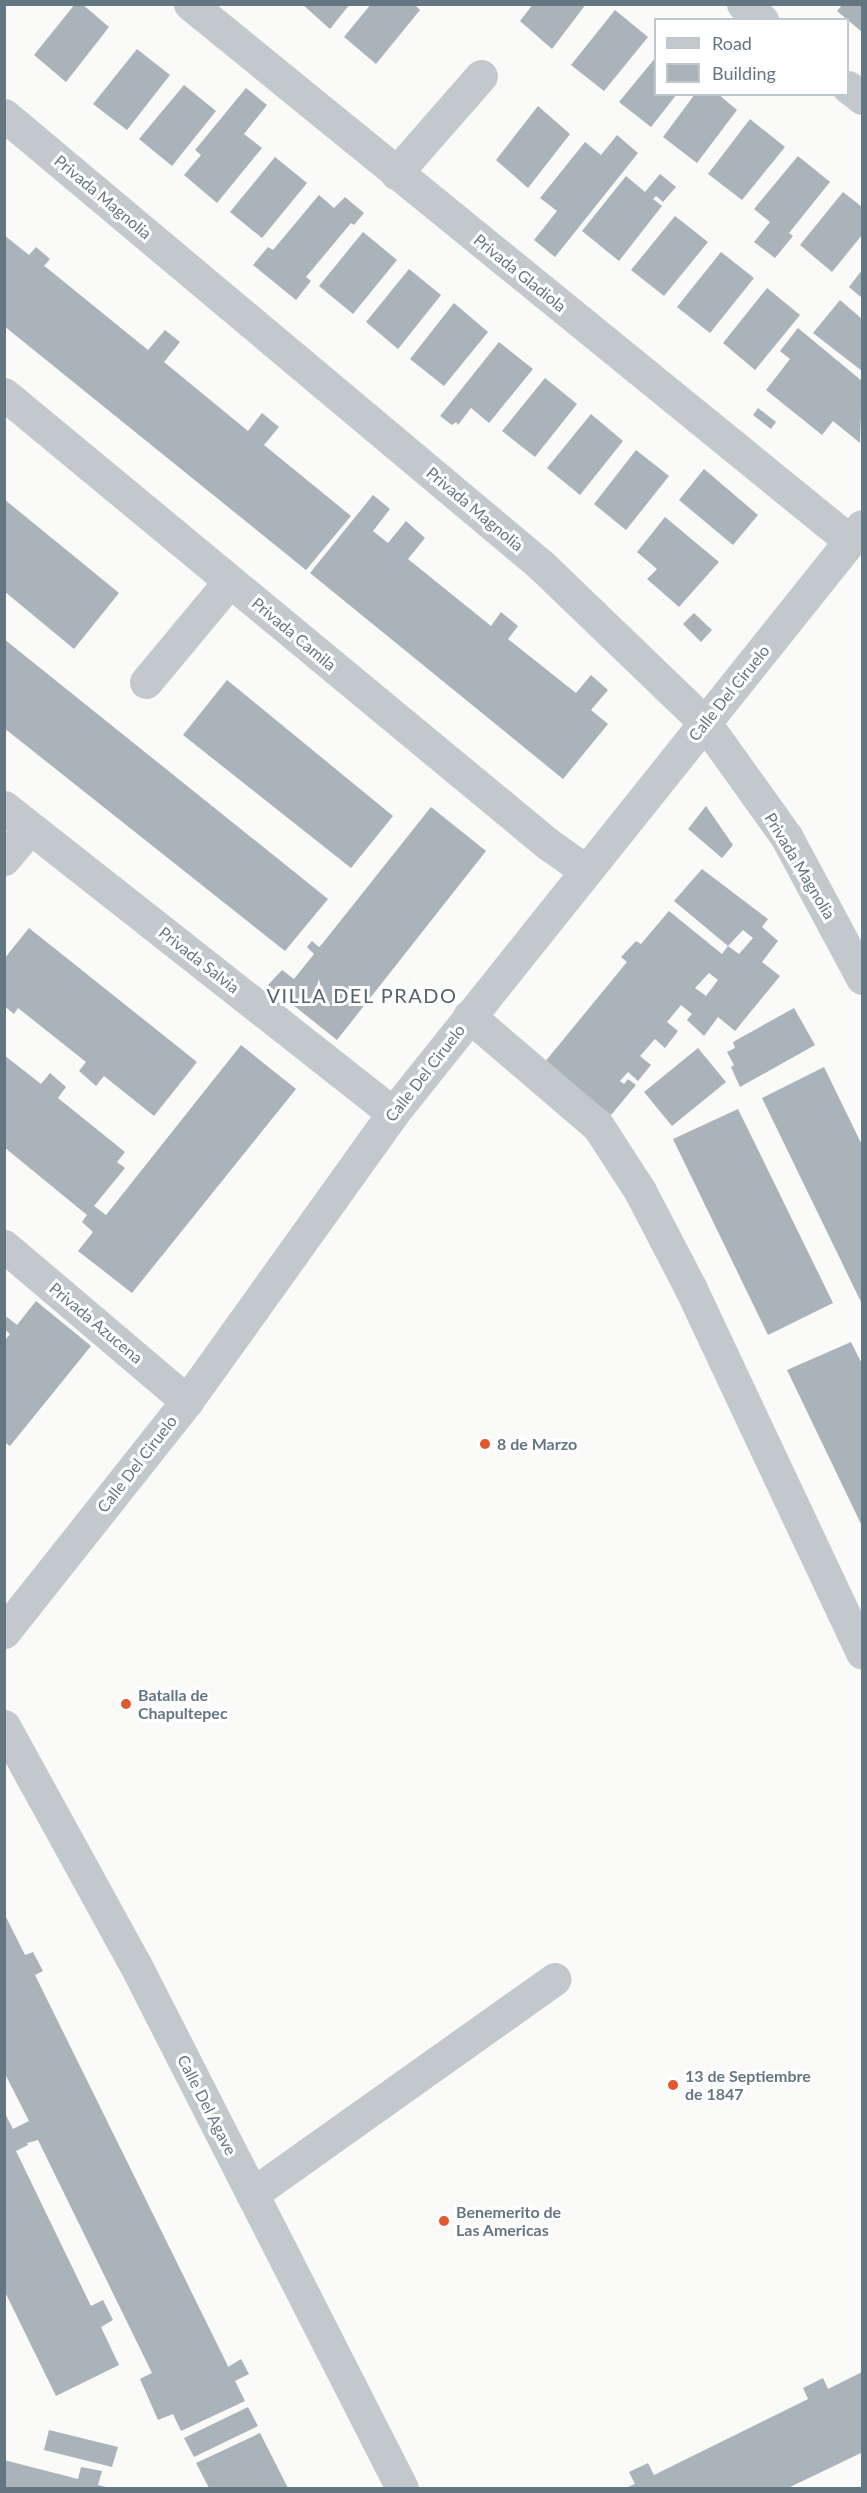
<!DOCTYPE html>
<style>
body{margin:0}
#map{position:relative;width:867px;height:2493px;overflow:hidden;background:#fafaf8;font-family:Lato,sans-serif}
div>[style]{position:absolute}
.building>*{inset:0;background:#aab3b9}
.minor>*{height:33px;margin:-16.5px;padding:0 16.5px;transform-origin:16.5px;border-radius:16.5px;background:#c3c8cc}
.dots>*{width:16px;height:16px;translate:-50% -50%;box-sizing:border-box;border:3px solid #fff;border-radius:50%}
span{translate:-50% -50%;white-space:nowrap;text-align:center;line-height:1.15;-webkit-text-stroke:6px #fff;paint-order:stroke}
.street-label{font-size:16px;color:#657683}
.poi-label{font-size:16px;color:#657683;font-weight:700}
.left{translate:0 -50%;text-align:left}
.quarter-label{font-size:20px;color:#57646e;letter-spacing:1.5px}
.frame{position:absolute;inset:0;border:6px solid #657683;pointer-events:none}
.legend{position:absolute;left:654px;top:18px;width:195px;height:78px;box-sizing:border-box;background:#fff;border:2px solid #c1c8cd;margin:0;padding:8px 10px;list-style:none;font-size:18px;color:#657683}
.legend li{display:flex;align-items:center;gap:12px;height:30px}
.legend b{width:30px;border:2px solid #c1c8cd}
</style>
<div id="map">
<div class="building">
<div style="clip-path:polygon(75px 4px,82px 4px,109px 27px,66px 82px,34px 55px)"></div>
<div style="clip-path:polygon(302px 4px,350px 4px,330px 29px)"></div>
<div style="clip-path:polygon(371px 4px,414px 4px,420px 10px,376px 64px,344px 37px)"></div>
<div style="clip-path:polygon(533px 4px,586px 4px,552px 49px,520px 21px)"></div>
<div style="clip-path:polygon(843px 4px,862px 4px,862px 32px,837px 11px)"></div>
<div style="clip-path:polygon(615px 10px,648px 37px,604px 91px,571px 65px)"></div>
<div style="clip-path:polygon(137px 49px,170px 75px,127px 130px,93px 104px)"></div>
<div style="clip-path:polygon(656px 57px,656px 94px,677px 94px,651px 127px,619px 102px)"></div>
<div style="clip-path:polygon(184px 85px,216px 111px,172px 166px,139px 139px)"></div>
<div style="clip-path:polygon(246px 88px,267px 105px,244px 134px,262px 148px,217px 203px,184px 175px,201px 155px,195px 150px)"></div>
<div style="clip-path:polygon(695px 94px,718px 94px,737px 110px,697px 163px,663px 137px)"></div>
<div style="clip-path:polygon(538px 106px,570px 134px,528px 188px,496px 160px)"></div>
<div style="clip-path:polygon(750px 119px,785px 147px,742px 200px,708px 174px)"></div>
<div style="clip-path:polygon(617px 135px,638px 153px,555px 257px,534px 240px,557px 211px,540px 198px,585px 142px,601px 155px)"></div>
<div style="clip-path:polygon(798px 156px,830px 182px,789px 233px,793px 236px,775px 258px,754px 242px,770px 222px,754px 209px)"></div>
<div style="clip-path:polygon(275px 157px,307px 183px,262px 238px,230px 212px)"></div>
<div style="clip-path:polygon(660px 174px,676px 187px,663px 202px,656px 196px,653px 199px,662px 206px,619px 261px,582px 231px,626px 176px,645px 192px)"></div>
<div style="clip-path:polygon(843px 192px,862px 207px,862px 235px,832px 272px,800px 245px)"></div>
<div style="clip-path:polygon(319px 195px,334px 208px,345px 197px,364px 213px,354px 225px,351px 223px,306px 277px,311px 281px,296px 300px,253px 265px,268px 247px,273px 250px)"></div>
<div style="clip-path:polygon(675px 216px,708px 242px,664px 296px,631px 270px)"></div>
<div style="clip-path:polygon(363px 232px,397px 260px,353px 314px,319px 286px)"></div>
<div style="clip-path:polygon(4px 235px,29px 255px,36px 247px,50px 259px,44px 266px,47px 268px,148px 350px,165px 330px,180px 342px,164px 362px,248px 431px,262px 413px,279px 427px,264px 445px,351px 516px,306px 570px,4px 326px)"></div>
<div style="clip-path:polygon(721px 252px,754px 278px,710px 333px,677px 307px)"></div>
<div style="clip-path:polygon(409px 269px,441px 295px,398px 349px,366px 322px)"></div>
<div style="clip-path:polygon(862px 270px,862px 298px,849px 287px)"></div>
<div style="clip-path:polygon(767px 288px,800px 315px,755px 370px,723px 343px)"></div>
<div style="clip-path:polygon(840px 300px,862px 319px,862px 371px,813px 333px)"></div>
<div style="clip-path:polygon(454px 303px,488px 332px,444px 386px,410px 359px)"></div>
<div style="clip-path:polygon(798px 328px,862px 381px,860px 443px,833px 421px,822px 435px,766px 390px,790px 359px,780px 351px)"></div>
<div style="clip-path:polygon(499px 342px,533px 369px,489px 423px,471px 408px,458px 425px,456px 422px,452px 425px,440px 416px)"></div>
<div style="clip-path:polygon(545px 378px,577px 404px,535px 457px,502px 431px)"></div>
<div style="clip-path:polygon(758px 408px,776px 422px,771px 429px,753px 415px)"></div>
<div style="clip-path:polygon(591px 414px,623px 441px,580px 495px,547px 468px)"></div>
<div style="clip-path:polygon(636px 450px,669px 476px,626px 530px,594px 504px)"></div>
<div style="clip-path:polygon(704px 469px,758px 515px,733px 545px,679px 500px)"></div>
<div style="clip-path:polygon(373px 495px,390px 509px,373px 531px,388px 543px,406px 521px,425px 538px,408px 559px,491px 626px,501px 612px,518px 626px,508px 639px,576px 693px,591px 675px,608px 690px,591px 710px,608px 724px,563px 779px,310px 573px)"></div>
<div style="clip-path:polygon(4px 499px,119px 593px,74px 649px,4px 591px)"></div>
<div style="clip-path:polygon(665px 517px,719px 562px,679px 607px,647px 579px,657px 569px,637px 552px)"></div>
<div style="clip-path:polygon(694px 613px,712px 630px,701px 642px,683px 624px)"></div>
<div style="clip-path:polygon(4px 639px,328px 899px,285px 951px,4px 728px)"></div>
<div style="clip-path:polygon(227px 680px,393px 816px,351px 868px,183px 735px)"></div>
<div style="clip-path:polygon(706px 806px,733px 845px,722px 858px,688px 829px)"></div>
<div style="clip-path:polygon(431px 807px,486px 851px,337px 1040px,268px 985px,282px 970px,294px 979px,314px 954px,307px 947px,312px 941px,319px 947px,322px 944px)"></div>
<div style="clip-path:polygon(evenodd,702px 869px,768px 919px,762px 927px,778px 941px,762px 962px,780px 976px,735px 1031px,718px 1017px,704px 1036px,687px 1020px,692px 1014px,681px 1005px,667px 1022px,678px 1031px,665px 1048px,655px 1039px,640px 1056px,651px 1065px,638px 1081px,628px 1072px,620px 1081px,624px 1084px,628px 1079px,636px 1085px,611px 1115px,544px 1063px,627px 962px,621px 957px,636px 941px,641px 944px,669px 911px,722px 954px,728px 946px,739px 954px,753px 938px,743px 930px,728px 946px,674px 901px,702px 869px,709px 973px,718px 980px,706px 996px,695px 988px,709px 973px)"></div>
<div style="clip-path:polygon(29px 928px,197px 1062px,154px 1116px,104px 1076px,96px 1086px,79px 1071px,86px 1062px,18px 1008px,14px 1014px,4px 1006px,4px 959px)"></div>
<div style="clip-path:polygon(794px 1008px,815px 1045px,740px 1087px,731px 1067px,734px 1065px,727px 1052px,735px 1048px,733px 1042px)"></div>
<div style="clip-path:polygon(241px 1045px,296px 1089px,132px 1293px,78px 1251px,93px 1232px,82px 1222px,87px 1215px,4px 1147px,4px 1055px,41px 1084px,50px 1073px,66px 1087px,58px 1098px,125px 1152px,117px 1162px,125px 1168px,94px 1206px,106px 1215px)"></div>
<div style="clip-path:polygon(698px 1048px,726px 1082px,672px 1126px,644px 1092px)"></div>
<div style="clip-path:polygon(824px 1067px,862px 1145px,862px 1304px,762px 1098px)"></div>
<div style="clip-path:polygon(738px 1109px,833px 1303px,768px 1335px,673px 1139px)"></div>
<div style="clip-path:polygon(36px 1301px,91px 1346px,10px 1446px,4px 1442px,4px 1341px,10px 1334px,4px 1329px,4px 1320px,7px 1317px,17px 1325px)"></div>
<div style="clip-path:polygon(851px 1342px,862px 1364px,862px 1526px,787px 1370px)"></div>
<div style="clip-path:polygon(4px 1913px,25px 1955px,33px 1952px,43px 1971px,35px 1975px,226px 2362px,228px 2367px,241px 2359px,249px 2374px,235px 2381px,245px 2401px,181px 2431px,173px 2414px,158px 2420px,140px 2379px,152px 2373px,38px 2140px,27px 2143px,28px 2145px,16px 2151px,91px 2306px,103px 2300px,113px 2320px,101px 2327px,119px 2365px,56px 2396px,4px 2290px,4px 2111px,13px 2129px,29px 2121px,4px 2072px)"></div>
<div style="clip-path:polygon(862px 2372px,861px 2453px,788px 2488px,626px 2488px,635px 2484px,629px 2472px,648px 2463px,654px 2475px,808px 2399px,803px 2388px,823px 2378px,828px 2389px)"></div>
<div style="clip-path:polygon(248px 2407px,258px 2426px,194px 2457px,184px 2438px)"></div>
<div style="clip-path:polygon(49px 2430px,118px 2447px,112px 2467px,44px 2450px)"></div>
<div style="clip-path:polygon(260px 2433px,288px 2488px,209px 2488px,196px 2463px)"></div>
<div style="clip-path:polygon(4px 2460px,78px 2479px,81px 2467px,102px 2471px,98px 2485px,110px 2488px,4px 2488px)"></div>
</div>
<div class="minor">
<div style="left:190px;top:4px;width:851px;rotate:39.13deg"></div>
<div style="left:743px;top:4px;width:25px;rotate:40deg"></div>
<div style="left:848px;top:87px;width:18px;rotate:38deg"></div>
<div style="left:4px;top:115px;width:702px;rotate:39.97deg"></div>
<div style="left:542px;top:566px;width:226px;rotate:43.9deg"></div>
<div style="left:705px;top:723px;width:139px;rotate:54.4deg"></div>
<div style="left:786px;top:836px;width:161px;rotate:61.8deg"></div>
<div style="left:396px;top:173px;width:129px;rotate:-48.8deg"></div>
<div style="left:4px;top:394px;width:706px;rotate:39.6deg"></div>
<div style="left:548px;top:844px;width:45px;rotate:35.1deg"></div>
<div style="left:146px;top:682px;width:131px;rotate:-50.3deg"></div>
<div style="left:4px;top:807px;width:495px;rotate:38.2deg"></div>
<div style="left:4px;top:859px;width:40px;rotate:-50deg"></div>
<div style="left:469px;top:1016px;width:170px;rotate:40.5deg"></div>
<div style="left:598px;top:1126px;width:77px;rotate:57.1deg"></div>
<div style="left:640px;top:1191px;width:108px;rotate:62.5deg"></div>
<div style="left:690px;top:1287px;width:404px;rotate:64.8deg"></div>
<div style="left:4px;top:1246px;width:240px;rotate:40.3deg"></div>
<div style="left:4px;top:1632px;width:295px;rotate:-51.6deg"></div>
<div style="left:187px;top:1401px;width:354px;rotate:-54.4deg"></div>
<div style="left:393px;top:1113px;width:751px;rotate:-51.38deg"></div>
<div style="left:4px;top:1726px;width:272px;rotate:61.2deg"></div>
<div style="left:135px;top:1964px;width:588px;rotate:63deg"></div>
<div style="left:252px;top:2194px;width:371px;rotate:-35.4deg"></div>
</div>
<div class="dots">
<div style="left:485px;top:1444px;background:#e4572e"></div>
<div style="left:126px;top:1704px;background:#e4572e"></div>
<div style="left:673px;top:2085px;background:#e4572e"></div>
<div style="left:444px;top:2221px;background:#e4572e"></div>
</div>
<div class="street-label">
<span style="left:103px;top:197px;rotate:40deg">Privada Magnolia</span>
<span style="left:520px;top:273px;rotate:39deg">Privada Gladiola</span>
<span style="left:475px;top:509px;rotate:40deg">Privada Magnolia</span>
<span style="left:294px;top:634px;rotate:40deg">Privada Camila</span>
<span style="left:729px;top:693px;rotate:-51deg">Calle Del Ciruelo</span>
<span style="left:800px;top:866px;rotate:59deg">Privada Magnolia</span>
<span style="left:199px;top:960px;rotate:38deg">Privada Salvia</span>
<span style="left:425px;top:1073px;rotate:-52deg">Calle Del Ciruelo</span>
<span style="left:96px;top:1323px;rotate:40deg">Privada Azucena</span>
<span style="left:137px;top:1464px;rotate:-52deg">Calle Del Ciruelo</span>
<span style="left:207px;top:2105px;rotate:63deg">Calle Del Agave</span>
</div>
<div class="poi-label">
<span class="left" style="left:497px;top:1444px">8 de Marzo</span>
<span class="left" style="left:138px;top:1704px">Batalla de<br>Chapultepec</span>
<span class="left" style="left:685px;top:2085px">13 de Septiembre<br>de 1847</span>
<span class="left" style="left:456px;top:2221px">Benemerito de<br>Las Americas</span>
</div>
<div class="quarter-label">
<span style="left:362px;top:995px">VILLA DEL PRADO</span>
</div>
<div class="frame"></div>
<ul class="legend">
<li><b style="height:8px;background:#c3c8cc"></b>Road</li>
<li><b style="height:16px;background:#aab3b9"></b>Building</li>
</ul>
</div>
